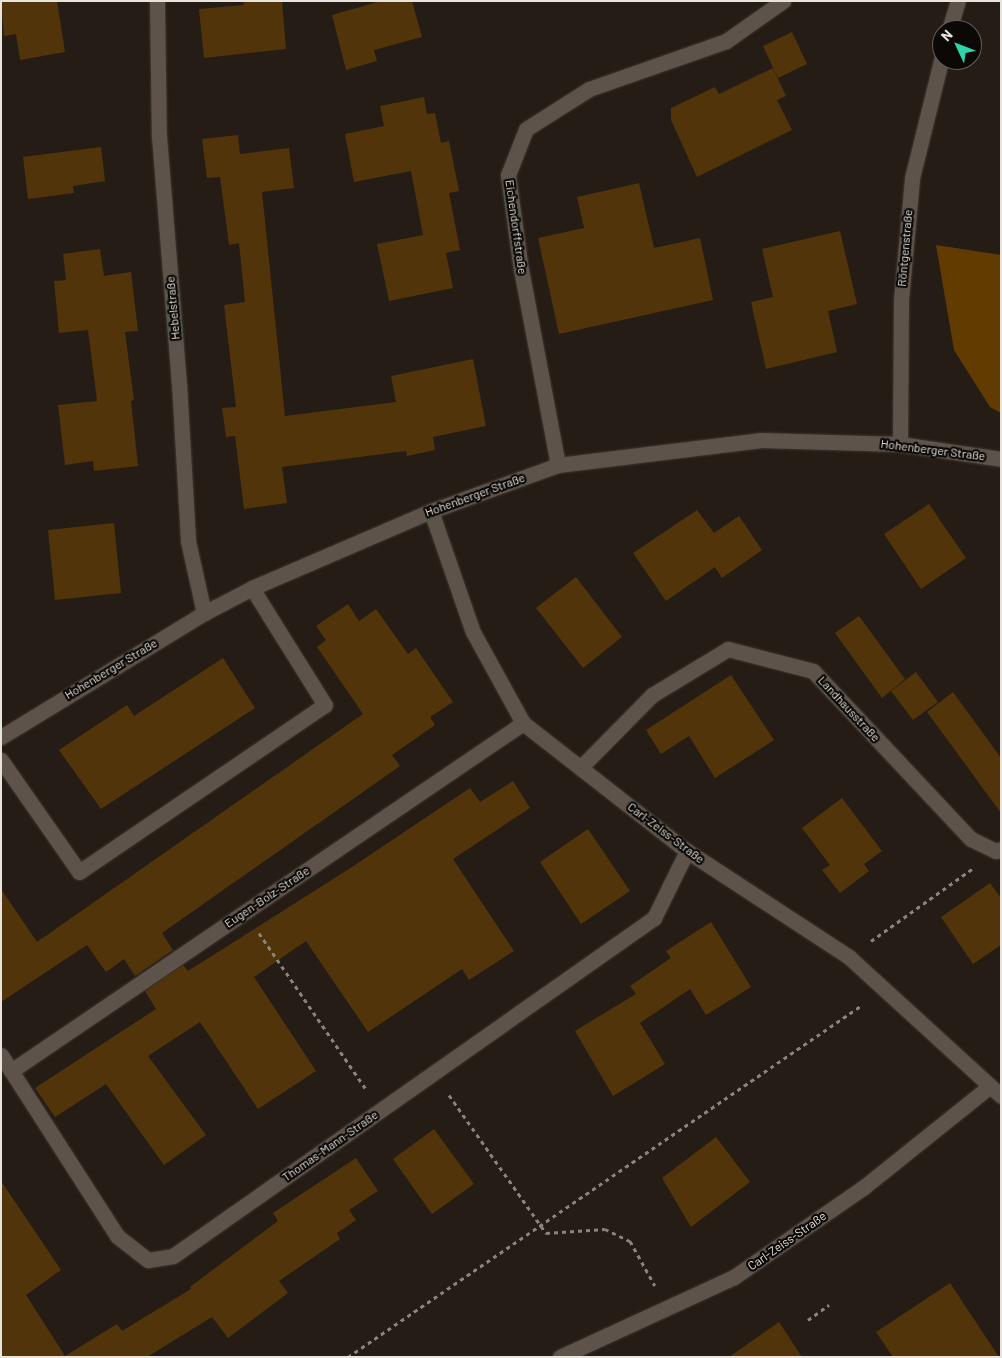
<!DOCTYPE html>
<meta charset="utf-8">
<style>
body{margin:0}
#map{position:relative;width:1002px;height:1358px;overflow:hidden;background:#251d15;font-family:Barlow,sans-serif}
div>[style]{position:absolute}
.green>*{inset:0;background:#623b00}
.building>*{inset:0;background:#513409}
.path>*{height:3px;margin-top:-1.5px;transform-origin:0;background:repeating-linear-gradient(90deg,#8a847d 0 4px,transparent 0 8px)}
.roads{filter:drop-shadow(0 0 1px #3e3732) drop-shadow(0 0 1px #3e3732)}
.lane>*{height:15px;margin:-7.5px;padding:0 7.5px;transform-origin:7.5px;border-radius:7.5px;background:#5d534a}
.street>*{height:15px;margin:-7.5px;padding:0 7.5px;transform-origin:7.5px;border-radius:7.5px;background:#5d534a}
span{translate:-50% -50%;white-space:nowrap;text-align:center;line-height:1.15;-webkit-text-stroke:4.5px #0b0805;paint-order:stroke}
.street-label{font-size:12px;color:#e8e3dd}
.frame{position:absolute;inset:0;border:2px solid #e8e3dd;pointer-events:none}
.north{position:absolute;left:932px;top:20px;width:50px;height:50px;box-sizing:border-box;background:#0b0805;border:1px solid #63605b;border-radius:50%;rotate:313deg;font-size:14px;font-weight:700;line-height:20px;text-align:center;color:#e8e3dd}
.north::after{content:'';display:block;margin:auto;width:18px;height:22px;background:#2fd4aa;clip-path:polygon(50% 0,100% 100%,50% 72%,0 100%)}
</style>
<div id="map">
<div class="green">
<div style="clip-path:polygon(936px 245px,1001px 255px,1001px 413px,990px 407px,954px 350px)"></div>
</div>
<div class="building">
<div style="clip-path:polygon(1px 1px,57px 1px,65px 52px,20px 60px,16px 34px,4px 36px)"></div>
<div style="clip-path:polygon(243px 1px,282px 1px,286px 49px,204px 58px,199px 9px,244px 5px)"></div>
<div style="clip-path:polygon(381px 1px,412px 1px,422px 37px,374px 50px,377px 61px,346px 70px,332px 15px)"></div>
<div style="clip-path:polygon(792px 32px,807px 64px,778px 78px,763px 46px)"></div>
<div style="clip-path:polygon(773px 68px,786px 96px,777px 100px,792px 130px,697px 177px,671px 120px,671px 108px,715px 87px,719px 94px)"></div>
<div style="clip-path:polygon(424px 97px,427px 114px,435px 113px,441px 143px,449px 141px,459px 191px,449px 193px,460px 250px,446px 253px,453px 288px,389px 301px,377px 244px,423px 235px,411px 171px,354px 182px,345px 134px,384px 126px,380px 106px)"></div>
<div style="clip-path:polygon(238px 135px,240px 154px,289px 148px,294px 188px,262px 192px,285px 416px,396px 402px,391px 376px,473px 359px,486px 426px,433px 437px,435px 450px,407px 456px,406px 451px,282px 467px,287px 503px,244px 509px,235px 436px,226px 437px,222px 408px,236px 407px,224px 305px,245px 302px,239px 243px,229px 245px,220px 177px,207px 178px,202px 139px)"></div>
<div style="clip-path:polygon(101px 147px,105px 181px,73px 186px,74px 193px,28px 199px,23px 157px)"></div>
<div style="clip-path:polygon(639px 183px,654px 248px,700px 238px,713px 300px,559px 334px,538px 238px,584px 228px,577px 197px)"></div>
<div style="clip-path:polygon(840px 231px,857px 304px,828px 311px,837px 352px,766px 369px,751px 302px,773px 297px,762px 249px)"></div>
<div style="clip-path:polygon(100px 249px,104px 276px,131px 272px,138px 331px,125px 332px,134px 400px,131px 401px,138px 466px,94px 471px,93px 461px,65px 465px,58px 405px,97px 401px,88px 330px,59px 333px,54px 281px,66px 280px,63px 254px)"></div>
<div style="clip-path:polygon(929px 504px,966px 558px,921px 589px,884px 534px)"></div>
<div style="clip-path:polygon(697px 510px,714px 533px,739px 516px,762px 550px,722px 578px,715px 567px,666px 601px,633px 553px)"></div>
<div style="clip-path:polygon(114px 523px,121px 593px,55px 600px,48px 530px)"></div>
<div style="clip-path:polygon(576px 577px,622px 637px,583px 668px,536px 608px)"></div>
<div style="clip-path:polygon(348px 604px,359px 621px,376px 609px,408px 654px,416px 648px,453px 702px,430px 717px,435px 725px,392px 755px,400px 766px,162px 933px,173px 950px,135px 976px,124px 959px,106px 972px,87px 945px,1px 1002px,1px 889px,37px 942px,363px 714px,317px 647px,326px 640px,316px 626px)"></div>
<div style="clip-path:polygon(859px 616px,905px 679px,882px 698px,835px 633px)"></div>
<div style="clip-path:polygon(223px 658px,255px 708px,101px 809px,59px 750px,127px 705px,134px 716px)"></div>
<div style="clip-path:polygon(916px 672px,938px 702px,913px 720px,891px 691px)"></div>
<div style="clip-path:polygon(731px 675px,774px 740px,715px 778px,689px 736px,661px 754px,646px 730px)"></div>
<div style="clip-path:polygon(953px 692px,1001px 758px,1001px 813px,927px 712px)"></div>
<div style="clip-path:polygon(513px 781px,530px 808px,453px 859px,514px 951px,469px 980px,462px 969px,368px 1032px,306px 941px,254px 977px,316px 1071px,258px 1109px,200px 1022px,148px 1056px,206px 1135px,164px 1165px,106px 1084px,55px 1117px,35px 1088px,156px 1009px,145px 991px,183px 965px,188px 971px,352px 867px,470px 788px,480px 802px)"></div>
<div style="clip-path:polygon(842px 798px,882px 851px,864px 864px,869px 871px,840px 893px,822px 870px,830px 865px,802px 828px)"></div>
<div style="clip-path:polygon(588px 829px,630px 891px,581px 924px,540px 862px)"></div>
<div style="clip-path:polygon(990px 883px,1001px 898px,1001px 945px,973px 964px,941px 917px)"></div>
<div style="clip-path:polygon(711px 922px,751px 987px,706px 1015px,690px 989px,640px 1023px,665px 1064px,613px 1096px,575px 1031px,636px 994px,630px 986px,671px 958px,666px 951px)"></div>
<div style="clip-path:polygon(434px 1129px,474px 1184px,432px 1214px,393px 1159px)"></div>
<div style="clip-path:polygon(716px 1137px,750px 1182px,691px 1227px,662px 1178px)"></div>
<div style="clip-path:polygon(356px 1158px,378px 1191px,349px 1210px,356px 1220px,337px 1233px,340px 1239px,279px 1281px,288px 1293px,228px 1338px,212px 1317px,147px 1357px,1px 1357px,1px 1181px,61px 1270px,26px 1295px,65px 1356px,117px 1324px,122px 1331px,191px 1289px,190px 1287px,278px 1221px,273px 1213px)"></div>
<div style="clip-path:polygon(950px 1283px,999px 1357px,893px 1357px,876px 1332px)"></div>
<div style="clip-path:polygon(779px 1322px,802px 1357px,729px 1357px)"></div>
</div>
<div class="path">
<div style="left:259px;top:933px;width:189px;rotate:55.6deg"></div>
<div style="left:871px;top:941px;width:124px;rotate:-35.5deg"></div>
<div style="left:449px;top:1095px;width:169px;rotate:54.9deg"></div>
<div style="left:546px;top:1233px;width:59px;rotate:-3.9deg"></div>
<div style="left:605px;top:1229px;width:28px;rotate:26deg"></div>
<div style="left:630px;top:1241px;width:51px;rotate:60.9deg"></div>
<div style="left:808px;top:1320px;width:26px;rotate:-36deg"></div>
<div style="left:348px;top:1357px;width:623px;rotate:-34.4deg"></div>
</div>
<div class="roads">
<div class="lane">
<div style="left:1px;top:760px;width:136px;rotate:55.1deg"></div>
<div style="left:79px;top:872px;width:297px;rotate:-34.2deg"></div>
<div style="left:325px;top:705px;width:138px;rotate:-122deg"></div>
</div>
<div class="street">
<div style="left:157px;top:1px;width:135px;rotate:89.2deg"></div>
<div style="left:159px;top:136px;width:248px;rotate:85.4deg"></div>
<div style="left:179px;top:383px;width:158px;rotate:86.7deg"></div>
<div style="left:188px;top:541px;width:74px;rotate:77.5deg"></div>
<div style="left:949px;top:30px;width:30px;rotate:-73deg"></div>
<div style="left:900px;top:444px;width:144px;rotate:-89.6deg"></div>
<div style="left:901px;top:300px;width:122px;rotate:-84.8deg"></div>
<div style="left:912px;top:178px;width:125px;rotate:-76.1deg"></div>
<div style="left:558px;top:465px;width:198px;rotate:-100.7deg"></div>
<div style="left:521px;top:270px;width:96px;rotate:-97.8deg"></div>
<div style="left:508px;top:175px;width:49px;rotate:-68.6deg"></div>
<div style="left:526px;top:129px;width:75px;rotate:-32.4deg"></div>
<div style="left:589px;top:89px;width:145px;rotate:-19.3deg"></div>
<div style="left:726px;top:41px;width:70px;rotate:-35.1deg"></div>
<div style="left:431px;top:511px;width:128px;rotate:70.9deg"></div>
<div style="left:473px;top:632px;width:104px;rotate:61.2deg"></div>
<div style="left:523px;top:723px;width:208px;rotate:38deg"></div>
<div style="left:687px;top:851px;width:194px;rotate:33.2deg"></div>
<div style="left:849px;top:957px;width:206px;rotate:42.4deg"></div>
<div style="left:1px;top:737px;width:238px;rotate:-31.4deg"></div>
<div style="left:204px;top:613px;width:54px;rotate:-27.5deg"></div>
<div style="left:252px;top:588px;width:195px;rotate:-23.3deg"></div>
<div style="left:431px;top:511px;width:135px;rotate:-19.9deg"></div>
<div style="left:558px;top:465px;width:205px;rotate:-7deg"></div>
<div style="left:761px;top:440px;width:139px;rotate:1.6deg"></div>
<div style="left:900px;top:444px;width:102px;rotate:8.4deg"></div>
<div style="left:580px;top:768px;width:103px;rotate:-45.4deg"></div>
<div style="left:652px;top:695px;width:89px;rotate:-31.2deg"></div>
<div style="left:728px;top:649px;width:88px;rotate:14.5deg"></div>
<div style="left:813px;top:671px;width:231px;rotate:46.8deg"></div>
<div style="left:971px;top:839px;width:28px;rotate:26deg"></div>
<div style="left:996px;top:851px;width:5px;rotate:-22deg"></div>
<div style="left:1px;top:1055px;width:215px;rotate:57.3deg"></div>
<div style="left:117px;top:1236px;width:39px;rotate:38deg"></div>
<div style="left:148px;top:1260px;width:25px;rotate:-9deg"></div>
<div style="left:173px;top:1256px;width:588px;rotate:-35.1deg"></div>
<div style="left:654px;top:918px;width:75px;rotate:-63.8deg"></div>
<div style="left:11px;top:1071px;width:619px;rotate:-34.2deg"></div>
<div style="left:560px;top:1357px;width:192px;rotate:-24.7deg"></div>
<div style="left:734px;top:1277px;width:158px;rotate:-34.7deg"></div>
<div style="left:864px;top:1187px;width:161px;rotate:-38.7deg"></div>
</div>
</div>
<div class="street-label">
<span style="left:516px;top:227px;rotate:82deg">Eichendorffstraße</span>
<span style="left:905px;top:248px;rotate:-85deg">Röntgenstraße</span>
<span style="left:173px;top:308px;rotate:-95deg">Hebelstraße</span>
<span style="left:933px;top:450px;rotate:7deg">Hohenberger Straße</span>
<span style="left:475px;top:495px;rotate:-20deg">Hohenberger Straße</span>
<span style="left:111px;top:669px;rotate:-31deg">Hohenberger Straße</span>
<span style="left:849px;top:709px;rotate:47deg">Landhausstraße</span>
<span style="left:666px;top:833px;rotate:37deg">Carl-Zeiss-Straße</span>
<span style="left:267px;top:897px;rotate:-34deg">Eugen-Bolz-Straße</span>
<span style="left:330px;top:1146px;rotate:-35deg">Thomas-Mann-Straße</span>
<span style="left:787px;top:1241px;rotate:-35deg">Carl-Zeiss-Straße</span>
</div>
<div class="frame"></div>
<div class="north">N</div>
</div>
